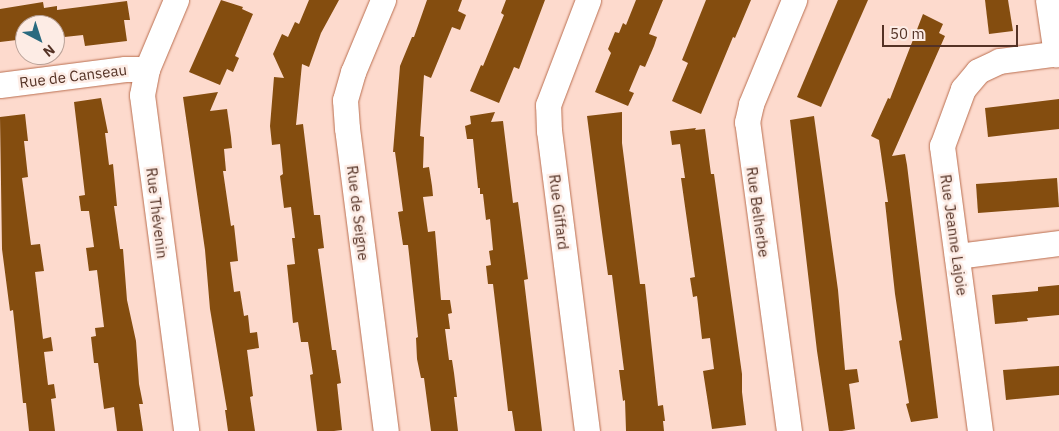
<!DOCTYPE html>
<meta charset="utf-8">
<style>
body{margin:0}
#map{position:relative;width:1059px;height:431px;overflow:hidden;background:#fddacd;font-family:"IBM Plex Sans",sans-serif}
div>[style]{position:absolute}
.building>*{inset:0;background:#844d0f}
.roads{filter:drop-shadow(0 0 1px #ba6e4f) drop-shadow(0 0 1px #ba6e4f)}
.minor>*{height:25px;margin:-12.5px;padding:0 12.5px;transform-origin:12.5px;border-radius:12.5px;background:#fff}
span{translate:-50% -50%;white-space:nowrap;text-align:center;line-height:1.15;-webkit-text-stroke:5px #fdece5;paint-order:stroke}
.street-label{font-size:15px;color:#543225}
.north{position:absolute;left:15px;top:15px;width:50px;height:50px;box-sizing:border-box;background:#fdece5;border:1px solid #b9a298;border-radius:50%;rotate:140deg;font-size:14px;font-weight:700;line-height:20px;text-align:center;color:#543225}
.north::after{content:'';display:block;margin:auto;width:18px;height:22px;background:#2a6a7f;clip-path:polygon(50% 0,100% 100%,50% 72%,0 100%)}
.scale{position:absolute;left:882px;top:25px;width:136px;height:22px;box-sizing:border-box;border:2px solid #543225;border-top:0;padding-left:6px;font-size:15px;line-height:18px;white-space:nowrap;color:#543225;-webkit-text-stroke:4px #fdece5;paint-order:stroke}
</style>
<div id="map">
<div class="building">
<div style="clip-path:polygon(221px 0,243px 7px,242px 9px,253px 14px,235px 56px,239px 58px,233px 72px,227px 69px,220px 85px,189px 72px)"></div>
<div style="clip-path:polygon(309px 0,339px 0,321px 33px,309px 67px,302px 64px,296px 125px,303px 124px,314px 215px,320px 215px,324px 248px,318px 249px,332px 350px,336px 350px,341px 383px,337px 384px,342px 430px,334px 431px,317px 431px,310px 375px,313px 374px,308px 342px,301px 342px,298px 322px,293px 323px,287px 265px,295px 264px,292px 238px,295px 238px,291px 207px,284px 208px,280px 176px,283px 174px,280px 144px,272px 145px,270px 126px,274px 77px,284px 78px,273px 54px,282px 34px,288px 37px,295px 22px,299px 24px)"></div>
<div style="clip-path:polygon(427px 0,462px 0,458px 11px,466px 15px,460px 30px,452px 27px,431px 78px,424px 75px,420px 136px,424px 137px,423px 168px,429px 167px,432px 186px,433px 196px,423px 197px,428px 232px,435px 231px,441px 300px,450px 300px,452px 313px,448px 314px,450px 329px,445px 329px,449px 360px,452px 360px,454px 373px,457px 397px,454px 397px,458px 431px,431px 431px,424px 378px,421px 378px,417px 359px,416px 338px,418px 337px,411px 272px,408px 245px,403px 245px,398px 212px,403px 211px,395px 152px,393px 152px,400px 66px,412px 37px,414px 37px)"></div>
<div style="clip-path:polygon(506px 0,545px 0,519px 69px,514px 67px,499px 103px,470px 91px,481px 65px,483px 66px,504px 15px,501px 13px)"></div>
<div style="clip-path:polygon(636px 0,663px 0,649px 34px,657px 37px,654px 46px,645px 67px,640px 65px,629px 91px,634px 93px,628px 106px,595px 92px,611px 53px,608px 49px,615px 32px,619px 33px,623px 23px,626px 25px)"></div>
<div style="clip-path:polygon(706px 0,751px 0,735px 38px,733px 37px,701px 114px,672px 101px,688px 63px,682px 60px)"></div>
<div style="clip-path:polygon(838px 0,868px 0,821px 107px,797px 97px)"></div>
<div style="clip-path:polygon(985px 0,1008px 0,1013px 31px,989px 34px)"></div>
<div style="clip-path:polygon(127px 1px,130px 20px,124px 20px,127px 41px,85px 46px,83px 35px,55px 38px,55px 25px,25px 25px,25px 39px,0 42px,0 9px,43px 2px,44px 8px,57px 6px,57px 10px)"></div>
<div style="clip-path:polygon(923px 14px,943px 24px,939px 33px,945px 36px,892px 156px,905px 154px,907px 165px,938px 418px,911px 422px,906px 404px,909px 403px,899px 341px,902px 340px,895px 294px,885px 202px,888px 202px,879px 140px,871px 136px,888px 98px,890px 99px)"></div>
<div style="clip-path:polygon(218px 92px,210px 111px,227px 109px,231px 137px,232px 148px,224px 149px,226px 171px,223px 171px,231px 226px,234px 225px,238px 261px,230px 262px,234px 292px,240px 291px,244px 316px,248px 315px,250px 333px,257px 332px,259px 348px,247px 350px,253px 396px,250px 397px,255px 431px,228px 431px,225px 410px,227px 410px,210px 309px,205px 250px,183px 97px)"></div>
<div style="clip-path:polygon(101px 98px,108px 133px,105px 133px,109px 165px,113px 164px,117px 206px,114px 206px,120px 249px,123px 249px,127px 300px,136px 341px,139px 384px,143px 404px,139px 404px,143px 431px,117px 431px,114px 407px,104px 409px,98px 363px,94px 363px,91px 337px,96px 336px,95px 328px,104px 327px,97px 270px,89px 271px,86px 248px,94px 247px,89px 211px,81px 211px,79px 196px,85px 195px,74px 102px)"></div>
<div style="clip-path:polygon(1059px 99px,1059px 129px,988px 137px,985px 108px)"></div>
<div style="clip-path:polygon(495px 112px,491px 122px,503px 121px,513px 203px,518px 202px,528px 279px,524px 280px,542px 431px,515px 431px,512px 411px,508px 411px,493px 284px,488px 284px,486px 266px,491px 265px,489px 251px,493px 250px,490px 219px,486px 220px,483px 194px,480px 194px,480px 188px,478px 188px,473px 139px,467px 139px,465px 126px,471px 124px,470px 116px)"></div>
<div style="clip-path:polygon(622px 112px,622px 143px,640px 284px,645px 284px,658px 406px,663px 405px,665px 421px,663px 421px,664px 431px,626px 431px,625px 400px,623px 401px,619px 370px,624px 370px,612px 275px,608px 275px,602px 232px,587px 116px)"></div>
<div style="clip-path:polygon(25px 114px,28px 141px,24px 141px,28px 177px,22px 178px,31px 245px,40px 244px,44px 271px,35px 272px,43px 339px,51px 337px,53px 351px,44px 352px,48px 385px,54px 384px,56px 398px,51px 399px,55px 431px,29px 431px,26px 403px,23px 403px,13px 310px,10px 311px,2px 249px,0 117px)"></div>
<div style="clip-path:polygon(814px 116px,838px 290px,845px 370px,857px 369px,859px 382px,849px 384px,855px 429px,842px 431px,829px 431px,817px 351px,790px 120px)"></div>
<div style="clip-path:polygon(696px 128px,695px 130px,705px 129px,711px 174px,714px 174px,742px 374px,742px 392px,746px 425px,712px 429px,703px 371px,714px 369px,710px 338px,702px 339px,697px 296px,693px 297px,690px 278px,695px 277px,681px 178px,685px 178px,680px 144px,672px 145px,670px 131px)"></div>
<div style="clip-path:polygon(1057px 178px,1059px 207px,978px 213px,976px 184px)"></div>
<div style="clip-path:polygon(1059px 285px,1059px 315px,1027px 318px,1028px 321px,995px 324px,992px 295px,1038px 291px,1038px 287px)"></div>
<div style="clip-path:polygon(1059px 366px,1059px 395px,1006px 400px,1003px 370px)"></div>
</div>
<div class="roads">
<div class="minor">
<div style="left:176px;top:0;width:75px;rotate:112.8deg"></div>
<div style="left:147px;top:69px;width:26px;rotate:101deg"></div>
<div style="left:142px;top:95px;width:339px;rotate:82.5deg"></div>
<div style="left:383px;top:0;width:78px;rotate:112.6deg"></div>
<div style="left:353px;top:72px;width:29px;rotate:106deg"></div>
<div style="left:345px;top:100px;width:28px;rotate:86deg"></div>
<div style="left:347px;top:128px;width:305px;rotate:82.7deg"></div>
<div style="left:1048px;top:0;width:55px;rotate:81.6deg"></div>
<div style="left:0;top:85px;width:126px;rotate:-7.3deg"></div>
<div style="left:125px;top:69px;width:22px"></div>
<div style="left:957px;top:256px;width:103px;rotate:-7.3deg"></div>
<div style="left:587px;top:431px;width:302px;rotate:-97.2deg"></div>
<div style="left:549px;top:131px;width:26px;rotate:-92deg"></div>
<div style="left:548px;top:105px;width:112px;rotate:-69.1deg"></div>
<div style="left:789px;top:431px;width:312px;rotate:-97.7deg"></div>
<div style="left:747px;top:122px;width:18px;rotate:-77deg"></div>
<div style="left:751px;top:104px;width:113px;rotate:-67.5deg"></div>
<div style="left:980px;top:431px;width:288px;rotate:-97.6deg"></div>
<div style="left:942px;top:146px;width:61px;rotate:-69.8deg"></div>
<div style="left:963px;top:89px;width:23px;rotate:-50deg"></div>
<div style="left:978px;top:71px;width:23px;rotate:-25deg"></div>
<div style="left:999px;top:61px;width:61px;rotate:-7.6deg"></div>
</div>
</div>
<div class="street-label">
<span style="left:73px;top:76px;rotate:-7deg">Rue de Canseau</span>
<span style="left:559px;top:212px;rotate:83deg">Rue Giffard</span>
<span style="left:758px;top:212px;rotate:82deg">Rue Belherbe</span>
<span style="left:157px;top:213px;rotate:83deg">Rue Thévenin</span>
<span style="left:358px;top:213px;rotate:83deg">Rue de Seigne</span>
<span style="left:954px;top:235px;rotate:82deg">Rue Jeanne Lajoie</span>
</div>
<div class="north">N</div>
<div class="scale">50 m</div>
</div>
